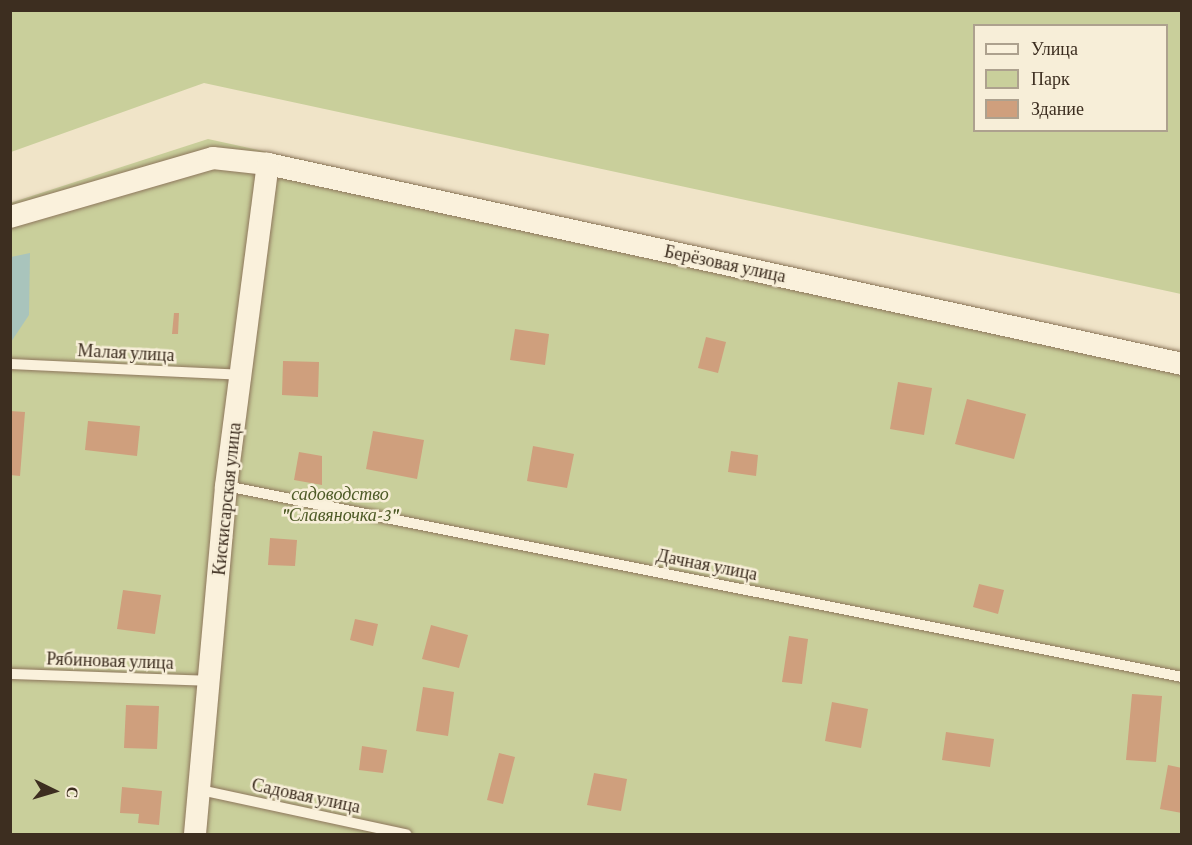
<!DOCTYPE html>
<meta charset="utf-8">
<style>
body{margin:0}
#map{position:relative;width:1192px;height:845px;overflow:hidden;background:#f0e4c8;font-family:"Crimson Pro",serif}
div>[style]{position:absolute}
.green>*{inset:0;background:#c9cf9b}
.water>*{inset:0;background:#a9c4bc}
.building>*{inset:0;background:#cf9f7d}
.roads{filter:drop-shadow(0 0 2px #8d765c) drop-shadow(0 0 2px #8d765c)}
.lane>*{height:10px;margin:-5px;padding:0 5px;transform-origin:5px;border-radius:5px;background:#faf1dc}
.street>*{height:22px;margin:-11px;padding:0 11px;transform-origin:11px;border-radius:11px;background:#faf1dc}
span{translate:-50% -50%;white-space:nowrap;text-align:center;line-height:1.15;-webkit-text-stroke:5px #f7eed8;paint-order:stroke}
.street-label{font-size:18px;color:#3d2e20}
.park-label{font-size:18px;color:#4d5a26;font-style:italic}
.frame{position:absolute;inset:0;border:12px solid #3d2e20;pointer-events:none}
.legend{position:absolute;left:973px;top:24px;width:195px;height:108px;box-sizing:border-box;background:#f7eed8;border:2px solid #ada18e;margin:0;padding:8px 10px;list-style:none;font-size:18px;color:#3d2e20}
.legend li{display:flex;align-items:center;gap:12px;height:30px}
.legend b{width:30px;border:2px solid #ada18e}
.north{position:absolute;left:24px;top:761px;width:60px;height:60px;-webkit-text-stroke:4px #f7eed8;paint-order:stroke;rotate:95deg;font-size:16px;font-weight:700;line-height:24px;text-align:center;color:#3d2e20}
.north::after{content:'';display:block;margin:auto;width:21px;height:27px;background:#3d2e20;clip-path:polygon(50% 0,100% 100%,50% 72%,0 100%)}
</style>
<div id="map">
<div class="green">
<div style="clip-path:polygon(evenodd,10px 11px,1181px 11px,1181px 294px,204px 83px,11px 152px,10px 11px,974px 26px,1166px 26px,1166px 130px,974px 130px,974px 26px)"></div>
<div style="clip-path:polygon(208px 139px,1181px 352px,1181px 834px,11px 834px,10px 203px)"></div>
</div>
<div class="water">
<div style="clip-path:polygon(30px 253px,29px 315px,11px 342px,11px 257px)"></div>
</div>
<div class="building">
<div style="clip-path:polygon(174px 313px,179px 313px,178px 334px,172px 334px)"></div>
<div style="clip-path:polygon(515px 329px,549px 334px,545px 365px,510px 360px)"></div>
<div style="clip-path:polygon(706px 337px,726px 342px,718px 373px,698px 368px)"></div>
<div style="clip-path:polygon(283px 361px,319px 362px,318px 397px,282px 395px)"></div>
<div style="clip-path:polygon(898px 382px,932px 388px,924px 435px,890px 429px)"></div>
<div style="clip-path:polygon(967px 399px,1026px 414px,1014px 459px,955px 444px)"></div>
<div style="clip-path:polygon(10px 411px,25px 412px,20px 476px,10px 475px)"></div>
<div style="clip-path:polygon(88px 421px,140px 426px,137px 456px,85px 450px)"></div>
<div style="clip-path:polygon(373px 431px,424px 440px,417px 479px,366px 469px)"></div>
<div style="clip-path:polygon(533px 446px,574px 454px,567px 488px,527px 481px)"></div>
<div style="clip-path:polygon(731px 451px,758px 455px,756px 476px,728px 472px)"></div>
<div style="clip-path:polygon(299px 452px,322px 456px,322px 485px,294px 480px)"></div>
<div style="clip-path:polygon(270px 538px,297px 540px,295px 566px,268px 565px)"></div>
<div style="clip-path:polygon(979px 584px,1004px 590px,998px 614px,973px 607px)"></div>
<div style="clip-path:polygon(123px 590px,161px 595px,155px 634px,117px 629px)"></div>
<div style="clip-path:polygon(355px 619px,378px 624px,373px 646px,350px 640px)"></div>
<div style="clip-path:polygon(431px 625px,468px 635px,459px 668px,422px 659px)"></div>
<div style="clip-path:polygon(789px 636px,808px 639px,802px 684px,782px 682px)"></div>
<div style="clip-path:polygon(423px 687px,454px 692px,448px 736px,416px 731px)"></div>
<div style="clip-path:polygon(1132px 694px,1162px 696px,1156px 762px,1126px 760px)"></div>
<div style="clip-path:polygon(832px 702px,868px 709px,861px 748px,825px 741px)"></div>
<div style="clip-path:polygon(126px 705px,159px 706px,157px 749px,124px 748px)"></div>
<div style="clip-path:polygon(946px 732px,994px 739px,990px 767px,942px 760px)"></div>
<div style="clip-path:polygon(362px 746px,387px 750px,383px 773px,359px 770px)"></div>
<div style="clip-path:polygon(499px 753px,515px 757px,503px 804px,487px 800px)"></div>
<div style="clip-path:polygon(1168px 765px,1182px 768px,1182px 813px,1160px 809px)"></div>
<div style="clip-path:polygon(594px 773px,627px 779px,621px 811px,587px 805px)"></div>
<div style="clip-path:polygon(122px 787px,162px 791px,159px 825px,138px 823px,139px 814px,120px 813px)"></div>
</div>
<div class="roads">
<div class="lane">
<div style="left:10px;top:364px;width:231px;rotate:2.7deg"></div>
<div style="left:226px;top:486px;width:975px;rotate:11.3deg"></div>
<div style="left:10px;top:674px;width:199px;rotate:2deg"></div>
<div style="left:200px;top:790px;width:211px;rotate:12.1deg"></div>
</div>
<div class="street">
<div style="left:10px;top:217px;width:211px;rotate:-16.2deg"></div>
<div style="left:213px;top:158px;width:55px;rotate:6.2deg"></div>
<div style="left:268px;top:164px;width:936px;rotate:12.34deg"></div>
<div style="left:195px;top:834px;width:349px;rotate:-84.9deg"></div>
<div style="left:226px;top:486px;width:325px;rotate:-82.6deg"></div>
</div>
</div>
<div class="street-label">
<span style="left:725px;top:264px;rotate:12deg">Берёзовая улица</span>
<span style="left:126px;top:353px;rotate:3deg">Малая улица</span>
<span style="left:227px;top:499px;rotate:-84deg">Кискисарская улица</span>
<span style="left:707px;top:565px;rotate:11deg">Дачная улица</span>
<span style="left:110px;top:661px;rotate:2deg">Рябиновая улица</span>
<span style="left:306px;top:796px;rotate:12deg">Садовая улица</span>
</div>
<div class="park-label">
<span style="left:340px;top:505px">садоводство<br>"Славяночка-3"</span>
</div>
<div class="frame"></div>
<ul class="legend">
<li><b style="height:8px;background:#faf1dc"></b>Улица</li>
<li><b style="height:16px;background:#c9cf9b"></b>Парк</li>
<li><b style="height:16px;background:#cf9f7d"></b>Здание</li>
</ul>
<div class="north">С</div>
</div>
